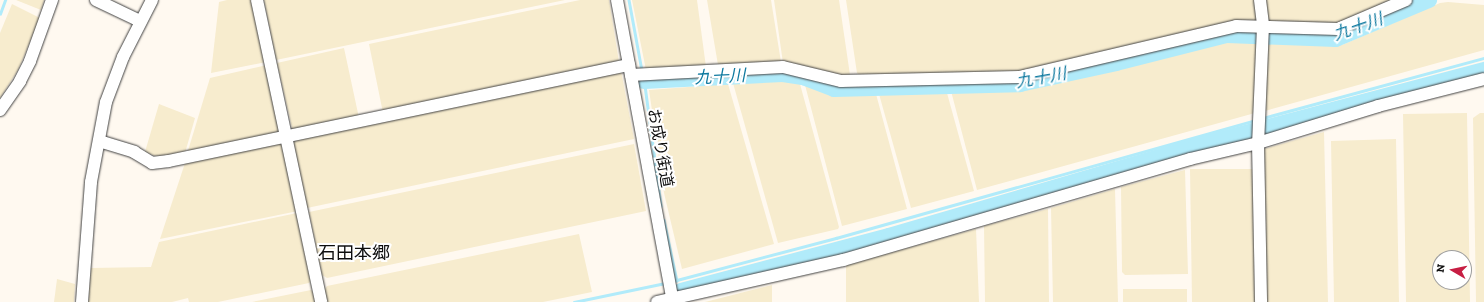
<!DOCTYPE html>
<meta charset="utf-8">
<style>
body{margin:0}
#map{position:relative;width:1484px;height:302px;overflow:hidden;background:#fff9f0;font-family:"Zilla Slab","Noto Sans JP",serif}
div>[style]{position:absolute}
.farmland>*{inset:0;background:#f7ecce}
.stream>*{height:2.5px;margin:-1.25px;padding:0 1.25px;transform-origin:1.25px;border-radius:1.25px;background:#b1ebfa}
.river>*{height:16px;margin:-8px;padding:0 8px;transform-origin:8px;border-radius:8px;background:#b1ebfa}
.roads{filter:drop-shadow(0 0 1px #414141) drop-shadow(0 0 1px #414141)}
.minor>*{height:12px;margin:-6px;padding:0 6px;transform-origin:6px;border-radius:6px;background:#fff}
span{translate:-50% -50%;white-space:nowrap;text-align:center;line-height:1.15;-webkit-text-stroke:4px #fff;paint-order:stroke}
.street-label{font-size:16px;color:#0e0e0e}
.water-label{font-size:17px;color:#107aa0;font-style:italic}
.quarter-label{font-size:18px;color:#0e0e0e}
.north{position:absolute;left:1432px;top:250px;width:40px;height:40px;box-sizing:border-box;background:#fff;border:1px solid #9f9f9f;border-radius:50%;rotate:279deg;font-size:11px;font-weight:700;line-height:16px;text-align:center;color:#0e0e0e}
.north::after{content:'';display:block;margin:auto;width:14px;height:18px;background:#c71e43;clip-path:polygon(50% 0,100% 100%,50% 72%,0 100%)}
</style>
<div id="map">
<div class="farmland">
<div style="clip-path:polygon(16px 0,44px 0,41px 10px)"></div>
<div style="clip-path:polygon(227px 0,253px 0,266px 62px,211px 73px,219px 2px)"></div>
<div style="clip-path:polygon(264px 0,565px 0,276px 60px)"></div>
<div style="clip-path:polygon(580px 0,609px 0,619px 62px,383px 113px,369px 44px)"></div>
<div style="clip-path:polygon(632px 0,697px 0,706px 67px,646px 70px)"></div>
<div style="clip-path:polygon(707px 0,771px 0,781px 62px,718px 65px)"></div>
<div style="clip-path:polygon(774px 0,839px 0,850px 75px,848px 78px,783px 63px)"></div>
<div style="clip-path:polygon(846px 0,1400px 0,1342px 24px,1254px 23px,1027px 71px,862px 77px,857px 73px)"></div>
<div style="clip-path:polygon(1448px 2px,1484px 5px,1484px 50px,1265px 111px,1267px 43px,1342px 45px,1440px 3px)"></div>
<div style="clip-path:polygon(12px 4px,40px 18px,18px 70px,0 98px,0 33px)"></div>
<div style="clip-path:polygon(1221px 43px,1257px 43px,1255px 113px,977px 190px,951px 91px,1023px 91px)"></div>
<div style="clip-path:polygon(344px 48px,359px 118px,293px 132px,277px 63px)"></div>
<div style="clip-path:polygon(267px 65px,281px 130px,278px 135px,187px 154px,210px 78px)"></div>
<div style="clip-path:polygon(621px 71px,634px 139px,307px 208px,293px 142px,295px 138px)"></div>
<div style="clip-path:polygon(785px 80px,800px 84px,839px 227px,838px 229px,778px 243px,733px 83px)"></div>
<div style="clip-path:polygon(728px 84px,774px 244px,682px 269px,664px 193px,649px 90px)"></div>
<div style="clip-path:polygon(805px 85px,834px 94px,876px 94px,907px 209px,842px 226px)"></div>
<div style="clip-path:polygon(947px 93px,974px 191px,911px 208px,879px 94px)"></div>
<div style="clip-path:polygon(159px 104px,195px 118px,185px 153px,158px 157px,145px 152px)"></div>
<div style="clip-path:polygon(evenodd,1467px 113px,1470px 302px,1406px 302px,1403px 114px,1467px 113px,1440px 258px,1464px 258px,1464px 282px,1440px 282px,1440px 258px)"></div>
<div style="clip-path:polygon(1480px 113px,1484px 113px,1484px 302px,1476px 302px,1473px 118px)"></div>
<div style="clip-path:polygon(1324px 132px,1328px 302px,1265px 302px,1264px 149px)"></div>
<div style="clip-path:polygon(1396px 139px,1399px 302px,1334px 302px,1331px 141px)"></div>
<div style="clip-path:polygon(279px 142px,284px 144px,298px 211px,160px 239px,185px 163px)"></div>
<div style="clip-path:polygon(634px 144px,646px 211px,327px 278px,322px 275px,309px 212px)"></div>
<div style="clip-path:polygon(1190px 169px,1253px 169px,1255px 302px,1192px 302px)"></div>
<div style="clip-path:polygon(1185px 170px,1188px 274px,1125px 275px,1122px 272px,1121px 187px)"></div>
<div style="clip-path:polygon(1115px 189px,1118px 302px,1053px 302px,1051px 208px)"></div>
<div style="clip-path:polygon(1048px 209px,1049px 302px,985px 302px,984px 226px)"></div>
<div style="clip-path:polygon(297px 213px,312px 279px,309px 283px,218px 302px,189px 302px,188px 298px,172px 302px,88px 302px,91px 268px,151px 267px,159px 242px)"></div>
<div style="clip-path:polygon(976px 229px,979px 302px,846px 302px,846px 265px)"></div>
<div style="clip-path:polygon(579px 234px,592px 292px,543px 302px,327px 302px,324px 290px,327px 286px)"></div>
<div style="clip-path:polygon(57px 279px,75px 284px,74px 302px,54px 302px)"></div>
<div style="clip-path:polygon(772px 285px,772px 302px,705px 302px)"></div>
<div style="clip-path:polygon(1123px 289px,1187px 289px,1187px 302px,1123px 302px)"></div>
<div style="clip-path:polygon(311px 290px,315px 293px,317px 302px,252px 302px)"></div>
</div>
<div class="stream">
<div style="left:629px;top:0;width:72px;rotate:79.6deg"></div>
<div style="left:0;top:14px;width:15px;rotate:-70deg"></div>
<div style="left:644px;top:78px;width:129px;rotate:82.4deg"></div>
<div style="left:1263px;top:118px;width:229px;rotate:-15.2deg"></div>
<div style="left:664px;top:220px;width:62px;rotate:78deg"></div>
<div style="left:673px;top:281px;width:169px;rotate:-14.8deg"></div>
<div style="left:836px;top:238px;width:436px;rotate:-15.7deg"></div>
<div style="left:574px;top:302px;width:94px;rotate:-11.7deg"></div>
</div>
<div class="river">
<div style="left:644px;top:81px;width:139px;rotate:-2.9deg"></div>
<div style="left:783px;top:74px;width:20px;rotate:9deg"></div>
<div style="left:803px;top:77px;width:33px;rotate:21deg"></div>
<div style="left:834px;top:89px;width:186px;rotate:-1.5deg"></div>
<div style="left:1020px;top:84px;width:98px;rotate:-12.3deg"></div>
<div style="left:1116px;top:63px;width:114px;rotate:-14.2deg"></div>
<div style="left:1227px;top:35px;width:109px;rotate:2.1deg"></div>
<div style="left:1336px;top:39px;width:101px;rotate:-22.8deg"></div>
<div style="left:681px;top:291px;width:215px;rotate:-14.8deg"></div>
<div style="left:889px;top:236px;width:320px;rotate:-16.3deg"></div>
<div style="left:1196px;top:146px;width:298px;rotate:-14.8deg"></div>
</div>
<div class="roads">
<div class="minor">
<div style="left:96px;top:0;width:49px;rotate:25.5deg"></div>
<div style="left:257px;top:0;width:309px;rotate:78deg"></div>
<div style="left:617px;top:0;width:307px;rotate:79.5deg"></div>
<div style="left:1260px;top:0;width:26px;rotate:83deg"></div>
<div style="left:1263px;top:26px;width:117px;rotate:92.4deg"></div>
<div style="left:1258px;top:143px;width:159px;rotate:88.9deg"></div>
<div style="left:631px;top:75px;width:152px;rotate:-3deg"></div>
<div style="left:783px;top:67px;width:60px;rotate:13.6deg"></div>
<div style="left:841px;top:81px;width:178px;rotate:-1.3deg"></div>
<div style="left:1019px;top:77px;width:223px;rotate:-13.2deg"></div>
<div style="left:1236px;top:26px;width:102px;rotate:1.7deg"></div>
<div style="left:1338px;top:29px;width:74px;rotate:-23.1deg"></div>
<div style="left:0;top:110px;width:35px;rotate:-55deg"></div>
<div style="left:20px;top:81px;width:22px;rotate:-63deg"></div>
<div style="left:30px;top:61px;width:65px;rotate:-70.2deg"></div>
<div style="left:99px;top:141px;width:37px;rotate:17deg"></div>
<div style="left:134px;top:152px;width:21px;rotate:31deg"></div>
<div style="left:152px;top:163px;width:17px;rotate:-7deg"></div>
<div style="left:169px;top:161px;width:470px;rotate:-11.8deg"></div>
<div style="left:82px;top:302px;width:120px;rotate:-85.7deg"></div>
<div style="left:91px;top:182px;width:81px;rotate:-79.4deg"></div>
<div style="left:106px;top:102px;width:48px;rotate:-69.3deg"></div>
<div style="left:123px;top:57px;width:64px;rotate:-63deg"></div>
<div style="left:657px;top:302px;width:191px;rotate:-12.7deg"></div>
<div style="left:843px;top:260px;width:361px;rotate:-16.2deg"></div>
<div style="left:1190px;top:159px;width:70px;rotate:-13.2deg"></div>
<div style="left:1258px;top:143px;width:126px;rotate:-17.1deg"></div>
<div style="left:1378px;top:106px;width:109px;rotate:-14.3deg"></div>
</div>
</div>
<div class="street-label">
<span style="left:660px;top:148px;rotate:80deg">お成り街道</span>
</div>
<div class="water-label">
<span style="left:1358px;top:27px;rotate:-19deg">九十川</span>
<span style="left:720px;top:77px;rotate:-3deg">九十川</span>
<span style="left:1041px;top:78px;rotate:-10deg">九十川</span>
</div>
<div class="quarter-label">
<span style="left:354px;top:253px">石田本郷</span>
</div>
<div class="north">N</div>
</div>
